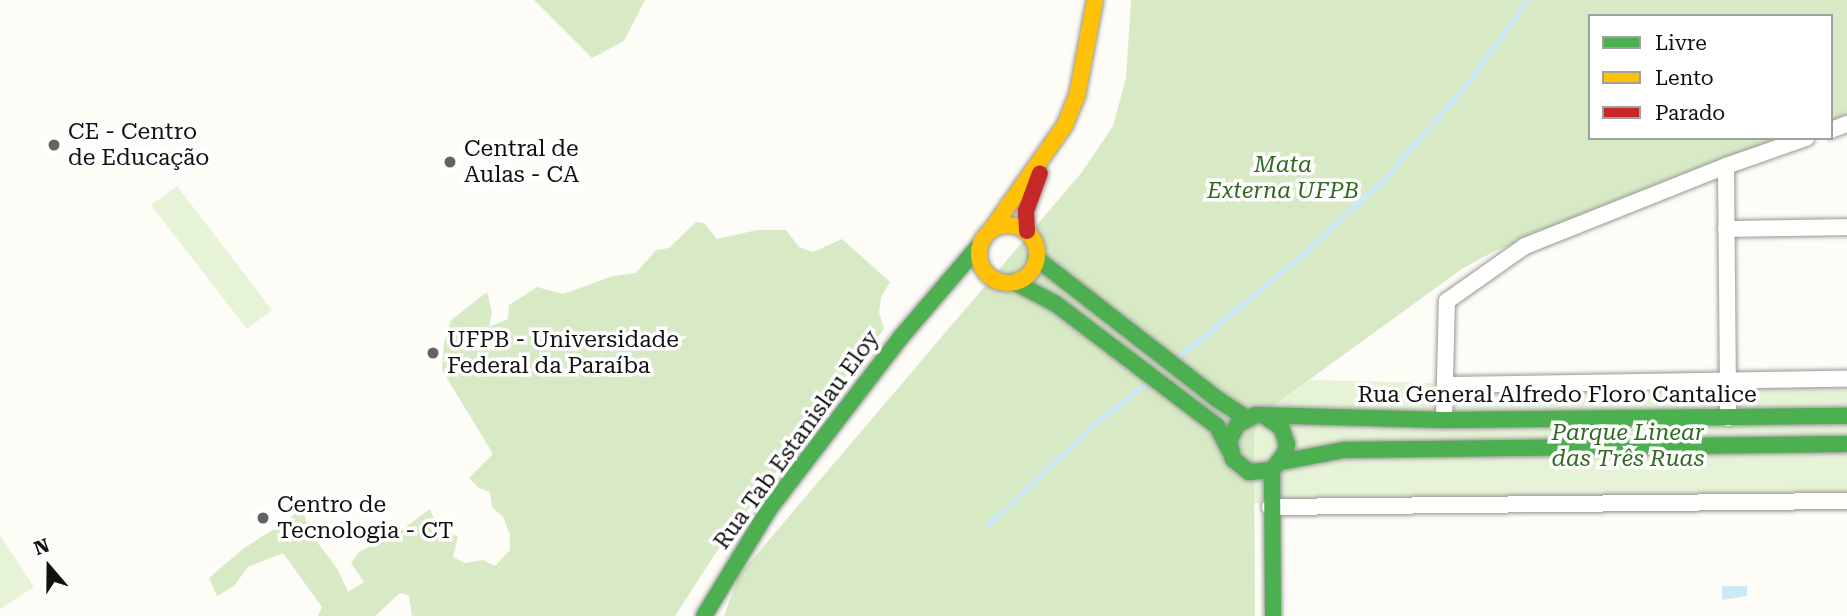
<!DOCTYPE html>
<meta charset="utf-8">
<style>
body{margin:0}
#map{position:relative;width:1847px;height:616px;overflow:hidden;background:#fdfcf7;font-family:"Roboto Serif",serif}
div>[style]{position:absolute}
.green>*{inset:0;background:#e7f3d7}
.forest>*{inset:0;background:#d8eac5}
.water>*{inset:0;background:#cde8f7}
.stream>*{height:4.5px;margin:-2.25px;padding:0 2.25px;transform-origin:2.25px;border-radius:2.25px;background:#cde8f7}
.roads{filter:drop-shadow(0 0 2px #979795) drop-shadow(0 0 2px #979795)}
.street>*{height:16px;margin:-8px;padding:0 8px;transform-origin:8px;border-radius:8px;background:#fffffe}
.fast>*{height:16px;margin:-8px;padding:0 8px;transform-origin:8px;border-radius:8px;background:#4caf50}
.slow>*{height:16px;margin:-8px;padding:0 8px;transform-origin:8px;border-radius:8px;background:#ffc107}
.slow>.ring{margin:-8px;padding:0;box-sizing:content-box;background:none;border:16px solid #ffc107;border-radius:50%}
.jam>*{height:16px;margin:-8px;padding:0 8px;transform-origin:8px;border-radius:8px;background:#c62828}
.dots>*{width:19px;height:19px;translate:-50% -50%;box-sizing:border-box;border:4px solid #fff;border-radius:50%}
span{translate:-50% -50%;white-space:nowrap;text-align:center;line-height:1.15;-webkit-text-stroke:7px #fff;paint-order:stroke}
.poi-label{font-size:23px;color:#111}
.left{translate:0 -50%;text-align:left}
.park-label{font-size:23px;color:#2f6b1f;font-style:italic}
.street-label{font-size:23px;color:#111}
.legend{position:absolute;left:1588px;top:14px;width:245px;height:126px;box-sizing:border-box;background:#fff;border:2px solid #a0a0a0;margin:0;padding:9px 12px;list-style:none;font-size:21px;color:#111}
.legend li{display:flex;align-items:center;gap:14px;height:35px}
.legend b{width:35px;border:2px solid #a0a0a0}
.north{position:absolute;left:14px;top:532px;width:70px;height:70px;-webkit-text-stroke:5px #fff;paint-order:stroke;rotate:340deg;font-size:19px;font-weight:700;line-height:28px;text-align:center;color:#111}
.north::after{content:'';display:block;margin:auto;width:24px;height:32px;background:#111;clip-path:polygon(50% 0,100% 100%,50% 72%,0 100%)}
</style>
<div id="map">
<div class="green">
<div style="clip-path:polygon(177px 186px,272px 310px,247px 329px,151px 205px)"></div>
<div style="clip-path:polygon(1847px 377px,1847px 511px,1536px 513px,1254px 503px,1254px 434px,1266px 411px,1309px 380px,1435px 383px)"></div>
<div style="clip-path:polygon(0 535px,34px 587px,0 609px)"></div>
</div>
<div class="forest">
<div style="clip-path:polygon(534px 0,645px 0,624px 41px,592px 58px)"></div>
<div style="clip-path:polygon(1131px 0,1847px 0,1847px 120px,1831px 125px,1831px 16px,1590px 16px,1590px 138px,1794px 138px,1702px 170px,1493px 252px,1462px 269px,1266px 411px,1254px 434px,1255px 616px,724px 616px,739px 575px,1082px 172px,1113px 126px,1126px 78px)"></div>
<div style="clip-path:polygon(696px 222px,704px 223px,717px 239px,757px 230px,786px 230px,799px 247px,813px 252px,842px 239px,890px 282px,881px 297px,879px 312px,884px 329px,717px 551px,675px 616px,412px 616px,409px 595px,400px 593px,375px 616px,318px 616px,322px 607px,283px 553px,248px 567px,234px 586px,217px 596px,209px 578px,244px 548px,290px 519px,301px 507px,312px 535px,338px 570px,348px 592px,364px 582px,351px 563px,359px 552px,400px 531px,430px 509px,436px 524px,458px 537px,453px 557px,465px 563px,483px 560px,495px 566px,510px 550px,510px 535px,503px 517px,492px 507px,490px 492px,479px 488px,469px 478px,493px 454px,442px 370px,444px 343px,451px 320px,487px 292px,492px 312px,489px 327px,508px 319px,509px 305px,537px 287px,563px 294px,613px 276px,636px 273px,656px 250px,669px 248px)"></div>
</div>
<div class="water">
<div style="clip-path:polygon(1722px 586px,1747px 586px,1747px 596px,1722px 600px)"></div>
</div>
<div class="stream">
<div style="left:1176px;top:359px;width:162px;rotate:-39.5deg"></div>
<div style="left:1301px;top:256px;width:117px;rotate:-42.9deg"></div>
<div style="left:1387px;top:176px;width:128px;rotate:-49.1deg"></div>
<div style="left:1471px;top:79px;width:97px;rotate:-54.7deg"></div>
<div style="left:987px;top:526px;width:154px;rotate:-43.4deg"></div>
<div style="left:1099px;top:420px;width:62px;rotate:-37.8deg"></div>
</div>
<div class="roads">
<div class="street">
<div style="left:1831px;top:130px;width:17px;rotate:-21deg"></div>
<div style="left:1726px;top:166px;width:252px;rotate:89.5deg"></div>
<div style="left:1726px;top:229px;width:121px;rotate:-0.9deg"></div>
<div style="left:1445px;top:385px;width:402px;rotate:-0.9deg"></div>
<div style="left:1585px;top:419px;width:30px;rotate:88deg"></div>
<div style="left:1444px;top:420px;width:119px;rotate:-88.6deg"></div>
<div style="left:1447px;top:301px;width:95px;rotate:-35.2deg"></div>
<div style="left:1525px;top:246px;width:216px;rotate:-21.7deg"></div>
<div style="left:1726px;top:166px;width:85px;rotate:-19.3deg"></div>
<div style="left:1270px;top:507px;width:577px;rotate:-0.6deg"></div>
</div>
<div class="fast">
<div style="left:1036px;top:258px;width:229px;rotate:37.9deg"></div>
<div style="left:1217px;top:399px;width:35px;rotate:33deg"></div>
<div style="left:1014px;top:282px;width:47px;rotate:27.6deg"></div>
<div style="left:1056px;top:304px;width:202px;rotate:37.2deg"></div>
<div style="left:1217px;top:426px;width:27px;rotate:63deg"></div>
<div style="left:1266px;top:417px;width:18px;rotate:34deg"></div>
<div style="left:1281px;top:427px;width:18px;rotate:71deg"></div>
<div style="left:1287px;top:444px;width:9px;rotate:103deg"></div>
<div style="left:1285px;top:453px;width:21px;rotate:127deg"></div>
<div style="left:1272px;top:470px;width:23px;rotate:175deg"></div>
<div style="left:1249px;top:472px;width:21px;rotate:-141deg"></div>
<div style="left:1233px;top:459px;width:19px;rotate:-102deg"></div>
<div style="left:1229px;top:440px;width:18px;rotate:-61deg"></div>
<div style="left:1238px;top:424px;width:20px;rotate:-27deg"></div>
<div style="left:1256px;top:415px;width:188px;rotate:1.5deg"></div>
<div style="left:1444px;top:420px;width:403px;rotate:-0.6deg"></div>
<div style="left:1281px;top:462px;width:64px;rotate:-10.8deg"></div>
<div style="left:1344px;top:450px;width:503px;rotate:-0.68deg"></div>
<div style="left:1272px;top:470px;width:146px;rotate:89.6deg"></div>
<div style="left:704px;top:616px;width:125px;rotate:-58.7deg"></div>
<div style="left:769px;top:509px;width:217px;rotate:-52.5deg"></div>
<div style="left:901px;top:337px;width:125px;rotate:-49.5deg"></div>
</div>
<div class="slow">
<div class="ring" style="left:979px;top:225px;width:42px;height:42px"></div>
<div style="left:991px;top:230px;width:128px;rotate:-54.8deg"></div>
<div style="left:1065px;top:125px;width:31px;rotate:-68deg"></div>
<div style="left:1077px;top:96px;width:98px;rotate:-79.4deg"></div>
</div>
<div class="jam">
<div style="left:1027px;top:231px;width:20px;rotate:-93deg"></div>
<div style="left:1026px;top:211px;width:40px;rotate:-69.8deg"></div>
</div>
</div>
<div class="dots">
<div style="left:54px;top:145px;background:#646362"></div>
<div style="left:450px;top:162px;background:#646362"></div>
<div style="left:433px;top:353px;background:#646362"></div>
<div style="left:263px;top:518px;background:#646362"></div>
</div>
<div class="poi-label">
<span class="left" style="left:68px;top:145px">CE - Centro<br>de Educação</span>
<span class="left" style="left:464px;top:162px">Central de<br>Aulas - CA</span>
<span class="left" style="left:447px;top:353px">UFPB - Universidade<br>Federal da Paraíba</span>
<span class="left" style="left:277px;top:518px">Centro de<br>Tecnologia - CT</span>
</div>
<div class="park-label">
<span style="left:1283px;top:178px">Mata<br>Externa UFPB</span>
<span style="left:1628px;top:446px">Parque Linear<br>das Três Ruas</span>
</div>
<div class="street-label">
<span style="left:1557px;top:395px">Rua General Alfredo Floro Cantalice</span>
<span style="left:797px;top:440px;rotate:-54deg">Rua Tab Estanislau Eloy</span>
</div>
<ul class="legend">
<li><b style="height:9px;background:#4caf50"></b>Livre</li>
<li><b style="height:9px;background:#ffc107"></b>Lento</li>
<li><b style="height:9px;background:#c62828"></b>Parado</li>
</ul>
<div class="north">N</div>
</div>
